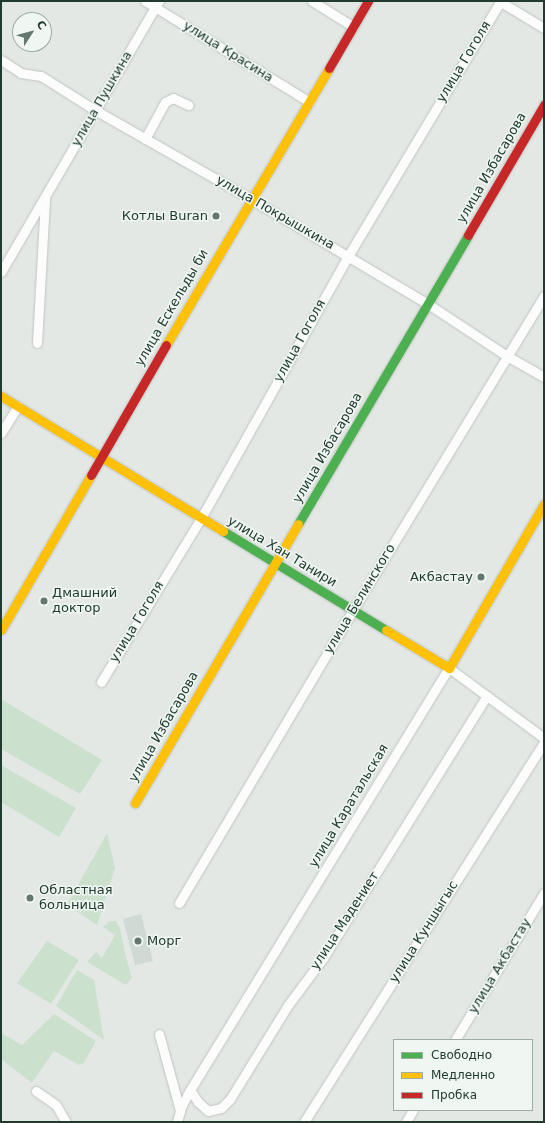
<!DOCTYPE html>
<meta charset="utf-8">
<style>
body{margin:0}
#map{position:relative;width:545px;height:1123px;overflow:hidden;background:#e3e8e5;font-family:"DejaVu Sans",sans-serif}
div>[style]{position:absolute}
.built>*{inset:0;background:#d0dad4}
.green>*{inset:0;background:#cbe1ce}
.roads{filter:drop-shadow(0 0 1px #c0c5c2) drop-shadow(0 0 1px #c0c5c2)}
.street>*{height:9px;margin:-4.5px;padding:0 4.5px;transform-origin:4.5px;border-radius:4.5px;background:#fbfcfb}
.fast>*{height:9px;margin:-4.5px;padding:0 4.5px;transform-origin:4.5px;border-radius:4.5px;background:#4caf50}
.slow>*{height:9px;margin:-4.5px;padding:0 4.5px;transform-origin:4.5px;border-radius:4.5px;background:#ffc107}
.jam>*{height:9px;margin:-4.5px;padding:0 4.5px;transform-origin:4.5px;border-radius:4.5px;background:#c62828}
.dots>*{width:11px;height:11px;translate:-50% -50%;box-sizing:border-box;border:2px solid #f0f7f3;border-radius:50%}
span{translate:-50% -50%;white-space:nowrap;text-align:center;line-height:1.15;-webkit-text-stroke:3px #f0f7f3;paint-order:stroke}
.street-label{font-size:13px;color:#213b30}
.poi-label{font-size:13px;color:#213b30}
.right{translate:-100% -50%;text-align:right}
.left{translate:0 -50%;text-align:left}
.frame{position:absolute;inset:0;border:2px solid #213b30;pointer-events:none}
.legend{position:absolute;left:393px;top:1039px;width:140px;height:72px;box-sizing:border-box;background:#f0f7f3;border:1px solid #9daca5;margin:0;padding:5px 7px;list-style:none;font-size:12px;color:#213b30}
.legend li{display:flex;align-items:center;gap:8px;height:20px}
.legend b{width:20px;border:1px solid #9daca5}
.north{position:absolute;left:12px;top:12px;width:40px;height:40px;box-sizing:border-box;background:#f0f7f3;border:1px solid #9daca5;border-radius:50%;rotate:54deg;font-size:11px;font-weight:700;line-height:16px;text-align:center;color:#213b30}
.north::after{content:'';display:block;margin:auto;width:14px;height:18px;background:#65786f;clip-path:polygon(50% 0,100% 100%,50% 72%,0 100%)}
</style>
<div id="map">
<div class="built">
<div style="clip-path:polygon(141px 914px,153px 961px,135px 965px,123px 919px)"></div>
</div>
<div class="green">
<div style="clip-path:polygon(1px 699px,102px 760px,80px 794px,1px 749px)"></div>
<div style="clip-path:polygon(1px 765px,76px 808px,59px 837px,1px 802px)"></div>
<div style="clip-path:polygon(107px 833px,115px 868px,97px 925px,67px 905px)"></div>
<div style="clip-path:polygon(109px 921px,116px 921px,120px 928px,125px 953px,132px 978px,126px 985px,87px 962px,96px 952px,102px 958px,115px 935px,103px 927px)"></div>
<div style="clip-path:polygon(47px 941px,79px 960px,51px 1004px,17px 983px)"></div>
<div style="clip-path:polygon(77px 970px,94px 980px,104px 1040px,56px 1006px)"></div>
<div style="clip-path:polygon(54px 1014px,96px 1041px,84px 1063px,79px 1065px,54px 1051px,32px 1083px,1px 1059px,1px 1033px,22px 1045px)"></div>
</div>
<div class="roads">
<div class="street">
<div style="left:145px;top:1px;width:193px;rotate:31.5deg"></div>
<div style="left:312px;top:1px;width:49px;rotate:31.8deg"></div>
<div style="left:499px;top:1px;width:52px;rotate:31deg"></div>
<div style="left:1px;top:60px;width:24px;rotate:33deg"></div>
<div style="left:21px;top:73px;width:20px;rotate:9deg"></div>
<div style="left:41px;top:76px;width:64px;rotate:32.2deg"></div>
<div style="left:95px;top:110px;width:180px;rotate:29.7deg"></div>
<div style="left:251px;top:199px;width:206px;rotate:30.7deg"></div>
<div style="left:428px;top:304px;width:95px;rotate:33.4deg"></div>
<div style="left:507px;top:356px;width:43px;rotate:29.6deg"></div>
<div style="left:145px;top:139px;width:42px;rotate:-61.6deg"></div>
<div style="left:165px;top:102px;width:9px;rotate:-27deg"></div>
<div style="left:173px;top:98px;width:17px;rotate:25deg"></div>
<div style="left:1px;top:272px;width:314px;rotate:-59.8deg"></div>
<div style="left:37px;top:343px;width:145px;rotate:-86.8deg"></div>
<div style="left:1px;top:433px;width:32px;rotate:-58deg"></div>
<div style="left:101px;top:682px;width:192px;rotate:-58.6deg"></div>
<div style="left:201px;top:518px;width:300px;rotate:-60.7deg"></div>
<div style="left:348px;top:256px;width:296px;rotate:-59.1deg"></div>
<div style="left:179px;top:903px;width:341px;rotate:-59.3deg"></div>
<div style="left:353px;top:610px;width:368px;rotate:-58.7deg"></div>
<div style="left:159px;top:1034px;width:80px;rotate:74.7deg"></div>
<div style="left:455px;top:1040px;width:172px;rotate:-58.8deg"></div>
<div style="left:190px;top:1090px;width:14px;rotate:56deg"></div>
<div style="left:198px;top:1102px;width:13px;rotate:42deg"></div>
<div style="left:208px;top:1111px;width:13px;rotate:-13deg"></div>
<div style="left:221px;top:1108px;width:13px;rotate:-45deg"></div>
<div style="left:230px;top:1099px;width:110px;rotate:-58.3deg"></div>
<div style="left:288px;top:1005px;width:59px;rotate:-53.3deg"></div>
<div style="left:323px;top:958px;width:309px;rotate:-58deg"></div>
<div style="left:36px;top:1091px;width:24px;rotate:35deg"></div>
<div style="left:56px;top:1105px;width:20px;rotate:60deg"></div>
<div style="left:177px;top:1122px;width:16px;rotate:-75deg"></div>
<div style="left:181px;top:1107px;width:19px;rotate:-62deg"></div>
<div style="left:190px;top:1090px;width:495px;rotate:-58.5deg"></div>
<div style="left:449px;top:668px;width:118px;rotate:36.4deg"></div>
<div style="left:304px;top:1122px;width:449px;rotate:-57.7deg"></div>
<div style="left:406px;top:1122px;width:14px;rotate:-60deg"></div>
</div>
<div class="fast">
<div style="left:298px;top:524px;width:335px;rotate:-59.5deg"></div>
<div style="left:223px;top:531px;width:191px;rotate:31.3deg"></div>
</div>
<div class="slow">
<div style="left:166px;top:345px;width:321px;rotate:-59.5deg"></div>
<div style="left:1px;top:396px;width:260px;rotate:31.3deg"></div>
<div style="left:1px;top:630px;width:179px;rotate:-59.9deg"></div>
<div style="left:386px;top:630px;width:74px;rotate:31.1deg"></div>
<div style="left:449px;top:668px;width:190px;rotate:-59.9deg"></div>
<div style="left:135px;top:803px;width:323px;rotate:-59.7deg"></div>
</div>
<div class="jam">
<div style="left:329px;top:68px;width:78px;rotate:-59.8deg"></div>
<div style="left:468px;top:235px;width:151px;rotate:-59.7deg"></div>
<div style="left:91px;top:475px;width:150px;rotate:-60deg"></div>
</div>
</div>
<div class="dots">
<div style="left:216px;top:216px;background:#65786f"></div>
<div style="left:481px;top:577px;background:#65786f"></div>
<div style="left:44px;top:601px;background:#65786f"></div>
<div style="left:30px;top:898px;background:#65786f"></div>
<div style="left:138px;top:941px;background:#65786f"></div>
</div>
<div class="street-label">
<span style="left:228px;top:52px;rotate:32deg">улица Красина</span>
<span style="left:464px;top:62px;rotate:-59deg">улица Гоголя</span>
<span style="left:102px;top:99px;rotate:-60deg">улица Пушкина</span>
<span style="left:492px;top:168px;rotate:-60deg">улица Избасарова</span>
<span style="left:275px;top:213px;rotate:30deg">улица Покрышкина</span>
<span style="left:172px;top:308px;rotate:-60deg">улица Ескельды би</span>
<span style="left:300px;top:341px;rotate:-61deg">улица Гоголя</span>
<span style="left:328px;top:448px;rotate:-60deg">улица Избасарова</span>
<span style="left:282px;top:552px;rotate:31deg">улица Хан Танири</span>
<span style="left:360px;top:599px;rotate:-59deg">улица Белинского</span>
<span style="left:137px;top:622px;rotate:-59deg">улица Гоголя</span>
<span style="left:164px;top:727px;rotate:-60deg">улица Избасарова</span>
<span style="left:349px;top:806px;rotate:-59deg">улица Каратальская</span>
<span style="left:345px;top:921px;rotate:-57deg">улица Мадениет</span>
<span style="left:424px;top:932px;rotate:-58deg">улица Куншыгыс</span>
<span style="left:500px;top:966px;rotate:-59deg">улица Акбастау</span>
</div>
<div class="poi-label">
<span class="right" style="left:208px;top:216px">Котлы Buran</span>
<span class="right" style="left:473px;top:577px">Акбастау</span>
<span class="left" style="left:52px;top:601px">Дмашний<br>доктор</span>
<span class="left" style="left:39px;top:898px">Областная<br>больница</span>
<span class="left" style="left:147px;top:941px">Морг</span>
</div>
<div class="frame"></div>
<ul class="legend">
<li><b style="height:5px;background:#4caf50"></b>Свободно</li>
<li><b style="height:5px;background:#ffc107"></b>Медленно</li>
<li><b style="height:5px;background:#c62828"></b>Пробка</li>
</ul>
<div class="north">С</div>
</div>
